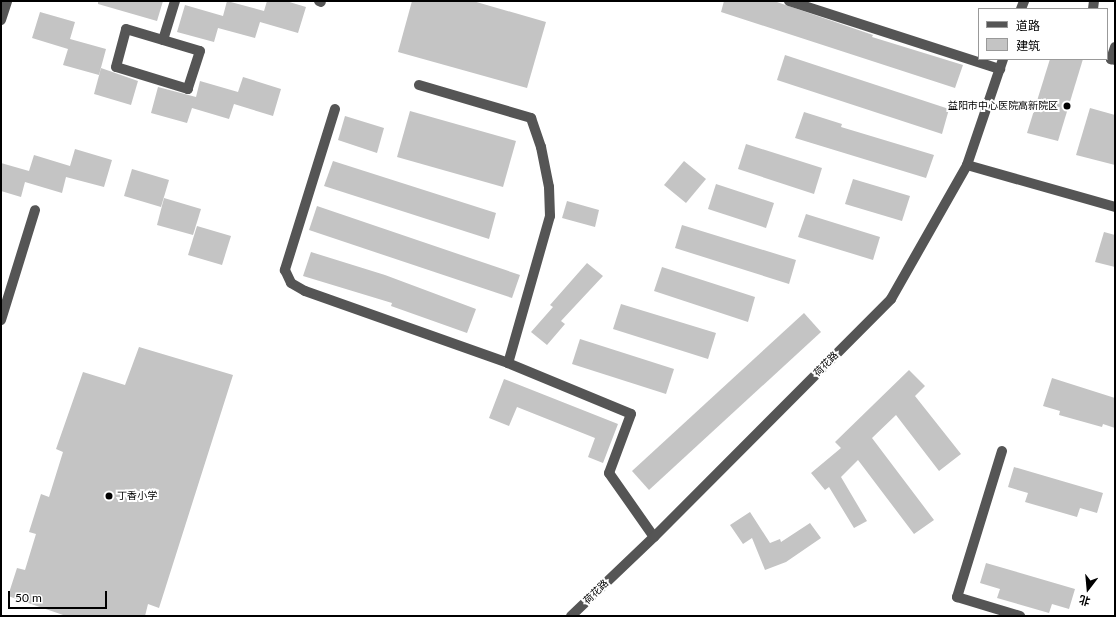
<!DOCTYPE html>
<meta charset="utf-8">
<style>
body{margin:0}
#map{position:relative;width:1116px;height:617px;overflow:hidden;background:#fff;font-family:Lato,"Noto Sans SC",sans-serif}
div>[style]{position:absolute}
.building>*{inset:0;background:#c4c4c4}
.minor>*{height:10px;margin:-5px;padding:0 5px;transform-origin:5px;border-radius:5px;background:#555}
.dots>*{width:11px;height:11px;translate:-50% -50%;box-sizing:border-box;border:2px solid #fff;border-radius:50%}
span{translate:-50% -50%;white-space:nowrap;text-align:center;line-height:1.15;-webkit-text-stroke:4px #fff;paint-order:stroke}
.poi-label{font-size:10px;color:#000}
.right{translate:-100% -50%;text-align:right}
.left{translate:0 -50%;text-align:left}
.street-label{font-size:10px;color:#000}
.frame{position:absolute;inset:0;border:2px solid #000;pointer-events:none}
.legend{position:absolute;left:978px;top:8px;width:130px;height:52px;box-sizing:border-box;background:#fff;border:1px solid #999;margin:0;padding:5px 7px;list-style:none;font-size:12px;color:#000}
.legend li{display:flex;align-items:center;gap:8px;height:20px}
.legend b{width:20px;border:1px solid #999}
.north{position:absolute;left:1068px;top:569px;width:40px;height:40px;-webkit-text-stroke:3px #fff;paint-order:stroke;rotate:196deg;font-size:11px;font-weight:700;line-height:16px;text-align:center;color:#000}
.north::after{content:'';display:block;margin:auto;width:14px;height:18px;background:#000;clip-path:polygon(50% 0,100% 100%,50% 72%,0 100%)}
.scale{position:absolute;left:8px;top:591px;width:99px;height:18px;box-sizing:border-box;border:2px solid #000;border-top:0;padding-left:5px;font-size:12px;line-height:14px;white-space:nowrap;color:#000;-webkit-text-stroke:3px #fff;paint-order:stroke}
</style>
<div id="map">
<div class="building">
<div style="clip-path:polygon(98px 1px,163px 1px,157px 21px,98px 4px)"></div>
<div style="clip-path:polygon(227px 1px,264px 11px,267px 1px,286px 1px,306px 7px,298px 33px,260px 22px,255px 38px,218px 28px,214px 42px,177px 32px,185px 5px,223px 16px)"></div>
<div style="clip-path:polygon(412px 1px,473px 1px,546px 22px,527px 88px,398px 52px)"></div>
<div style="clip-path:polygon(724px 1px,774px 1px,873px 35px,872px 37px,963px 65px,955px 88px,721px 12px)"></div>
<div style="clip-path:polygon(40px 12px,75px 22px,70px 39px,106px 49px,99px 75px,63px 65px,68px 49px,32px 38px)"></div>
<div style="clip-path:polygon(785px 55px,949px 109px,942px 134px,777px 80px)"></div>
<div style="clip-path:polygon(1050px 59px,1083px 59px,1058px 141px,1027px 133px)"></div>
<div style="clip-path:polygon(101px 68px,138px 81px,131px 105px,94px 94px)"></div>
<div style="clip-path:polygon(243px 77px,281px 89px,273px 116px,234px 104px,229px 119px,192px 108px,187px 123px,151px 113px,158px 87px,196px 97px,200px 81px,238px 92px)"></div>
<div style="clip-path:polygon(1090px 108px,1115px 115px,1115px 165px,1076px 155px)"></div>
<div style="clip-path:polygon(410px 111px,516px 141px,503px 187px,397px 157px)"></div>
<div style="clip-path:polygon(804px 112px,842px 124px,841px 127px,934px 155px,926px 178px,795px 138px)"></div>
<div style="clip-path:polygon(345px 116px,384px 128px,377px 153px,338px 140px)"></div>
<div style="clip-path:polygon(746px 144px,822px 168px,814px 194px,738px 169px)"></div>
<div style="clip-path:polygon(75px 149px,112px 160px,104px 187px,66px 177px,62px 193px,25px 182px,21px 197px,1px 191px,1px 163px,29px 171px,34px 155px,70px 166px)"></div>
<div style="clip-path:polygon(333px 161px,496px 213px,489px 239px,324px 186px)"></div>
<div style="clip-path:polygon(684px 161px,706px 179px,686px 203px,664px 185px)"></div>
<div style="clip-path:polygon(132px 169px,169px 180px,161px 207px,124px 196px)"></div>
<div style="clip-path:polygon(853px 179px,910px 196px,902px 221px,845px 204px)"></div>
<div style="clip-path:polygon(716px 184px,774px 203px,766px 228px,708px 209px)"></div>
<div style="clip-path:polygon(164px 198px,201px 209px,193px 235px,157px 225px)"></div>
<div style="clip-path:polygon(567px 201px,599px 210px,595px 227px,562px 218px)"></div>
<div style="clip-path:polygon(317px 206px,520px 275px,512px 298px,309px 230px)"></div>
<div style="clip-path:polygon(806px 214px,880px 237px,873px 260px,798px 237px)"></div>
<div style="clip-path:polygon(682px 225px,796px 260px,789px 284px,675px 248px)"></div>
<div style="clip-path:polygon(197px 226px,231px 236px,222px 265px,188px 255px)"></div>
<div style="clip-path:polygon(1104px 232px,1115px 235px,1115px 267px,1095px 262px)"></div>
<div style="clip-path:polygon(311px 252px,385px 275px,476px 309px,467px 333px,391px 306px,392px 303px,303px 276px)"></div>
<div style="clip-path:polygon(587px 263px,603px 276px,561px 321px,565px 324px,547px 345px,531px 332px,553px 307px,550px 305px)"></div>
<div style="clip-path:polygon(662px 267px,755px 297px,748px 322px,654px 291px)"></div>
<div style="clip-path:polygon(621px 304px,716px 333px,708px 359px,613px 329px)"></div>
<div style="clip-path:polygon(804px 313px,821px 332px,649px 490px,632px 471px)"></div>
<div style="clip-path:polygon(580px 339px,674px 369px,666px 394px,572px 364px)"></div>
<div style="clip-path:polygon(139px 347px,233px 375px,159px 608px,148px 604px,145px 616px,66px 616px,8px 596px,17px 568px,25px 570px,36px 534px,29px 532px,41px 494px,49px 497px,63px 452px,56px 449px,83px 372px,125px 385px)"></div>
<div style="clip-path:polygon(909px 370px,925px 386px,915px 396px,961px 454px,939px 471px,896px 415px,872px 438px,934px 520px,914px 534px,858px 460px,841px 477px,867px 521px,854px 528px,829px 487px,825px 490px,811px 473px,841px 448px,835px 442px)"></div>
<div style="clip-path:polygon(1052px 378px,1115px 398px,1115px 428px,1103px 424px,1102px 427px,1059px 415px,1060px 411px,1043px 406px)"></div>
<div style="clip-path:polygon(504px 379px,618px 424px,603px 463px,588px 457px,595px 438px,517px 407px,509px 426px,489px 418px)"></div>
<div style="clip-path:polygon(1014px 467px,1103px 493px,1097px 513px,1080px 508px,1077px 517px,1025px 502px,1028px 493px,1008px 487px)"></div>
<div style="clip-path:polygon(750px 512px,770px 543px,780px 539px,781px 542px,810px 523px,821px 538px,786px 562px,765px 570px,752px 538px,743px 544px,730px 525px)"></div>
<div style="clip-path:polygon(986px 563px,1075px 589px,1069px 609px,1052px 604px,1049px 613px,997px 598px,1000px 589px,980px 583px)"></div>
</div>
<div class="minor">
<div style="left:319px;top:1px;width:2px;rotate:27deg"></div>
<div style="left:789px;top:1px;width:222px;rotate:17.9deg"></div>
<div style="left:1021px;top:9px;width:9px;rotate:-69deg"></div>
<div style="left:1093px;top:9px;width:8px;rotate:-83deg"></div>
<div style="left:1px;top:20px;width:20px;rotate:-72deg"></div>
<div style="left:126px;top:29px;width:77px;rotate:16.6deg"></div>
<div style="left:200px;top:51px;width:40px;rotate:108deg"></div>
<div style="left:188px;top:89px;width:75px;rotate:-163deg"></div>
<div style="left:116px;top:67px;width:39px;rotate:-75deg"></div>
<div style="left:163px;top:40px;width:41px;rotate:-72.9deg"></div>
<div style="left:1115px;top:47px;width:13px;rotate:108deg"></div>
<div style="left:1111px;top:59px;width:4px;rotate:14deg"></div>
<div style="left:419px;top:85px;width:117px;rotate:16.4deg"></div>
<div style="left:531px;top:118px;width:31px;rotate:71deg"></div>
<div style="left:541px;top:147px;width:41px;rotate:78.7deg"></div>
<div style="left:549px;top:187px;width:29px;rotate:88deg"></div>
<div style="left:550px;top:216px;width:153px;rotate:105.9deg"></div>
<div style="left:508px;top:363px;width:133px;rotate:22.5deg"></div>
<div style="left:631px;top:414px;width:63px;rotate:110.4deg"></div>
<div style="left:609px;top:473px;width:78px;rotate:54.9deg"></div>
<div style="left:335px;top:109px;width:169px;rotate:107.3deg"></div>
<div style="left:285px;top:270px;width:14px;rotate:65deg"></div>
<div style="left:291px;top:283px;width:16px;rotate:30deg"></div>
<div style="left:305px;top:291px;width:215px;rotate:19.5deg"></div>
<div style="left:967px;top:165px;width:154px;rotate:15.8deg"></div>
<div style="left:1px;top:320px;width:115px;rotate:-72.8deg"></div>
<div style="left:1002px;top:451px;width:153px;rotate:107.1deg"></div>
<div style="left:957px;top:597px;width:66px;rotate:16.8deg"></div>
<div style="left:571px;top:616px;width:115px;rotate:-43.6deg"></div>
<div style="left:654px;top:537px;width:336px;rotate:-45.1deg"></div>
<div style="left:891px;top:299px;width:154px;rotate:-60.4deg"></div>
<div style="left:967px;top:165px;width:112px;rotate:-71.2deg"></div>
</div>
<div class="dots">
<div style="left:1067px;top:106px;background:#000"></div>
<div style="left:109px;top:496px;background:#000"></div>
</div>
<div class="poi-label">
<span class="right" style="left:1058px;top:106px">益阳市中心医院高新院区</span>
<span class="left" style="left:117px;top:496px">丁香小学</span>
</div>
<div class="street-label">
<span style="left:826px;top:364px;rotate:-45deg">荷花路</span>
<span style="left:596px;top:592px;rotate:-44deg">荷花路</span>
</div>
<div class="frame"></div>
<ul class="legend">
<li><b style="height:5px;background:#555"></b>道路</li>
<li><b style="height:11px;background:#c4c4c4"></b>建筑</li>
</ul>
<div class="north">北</div>
<div class="scale">50 m</div>
</div>
